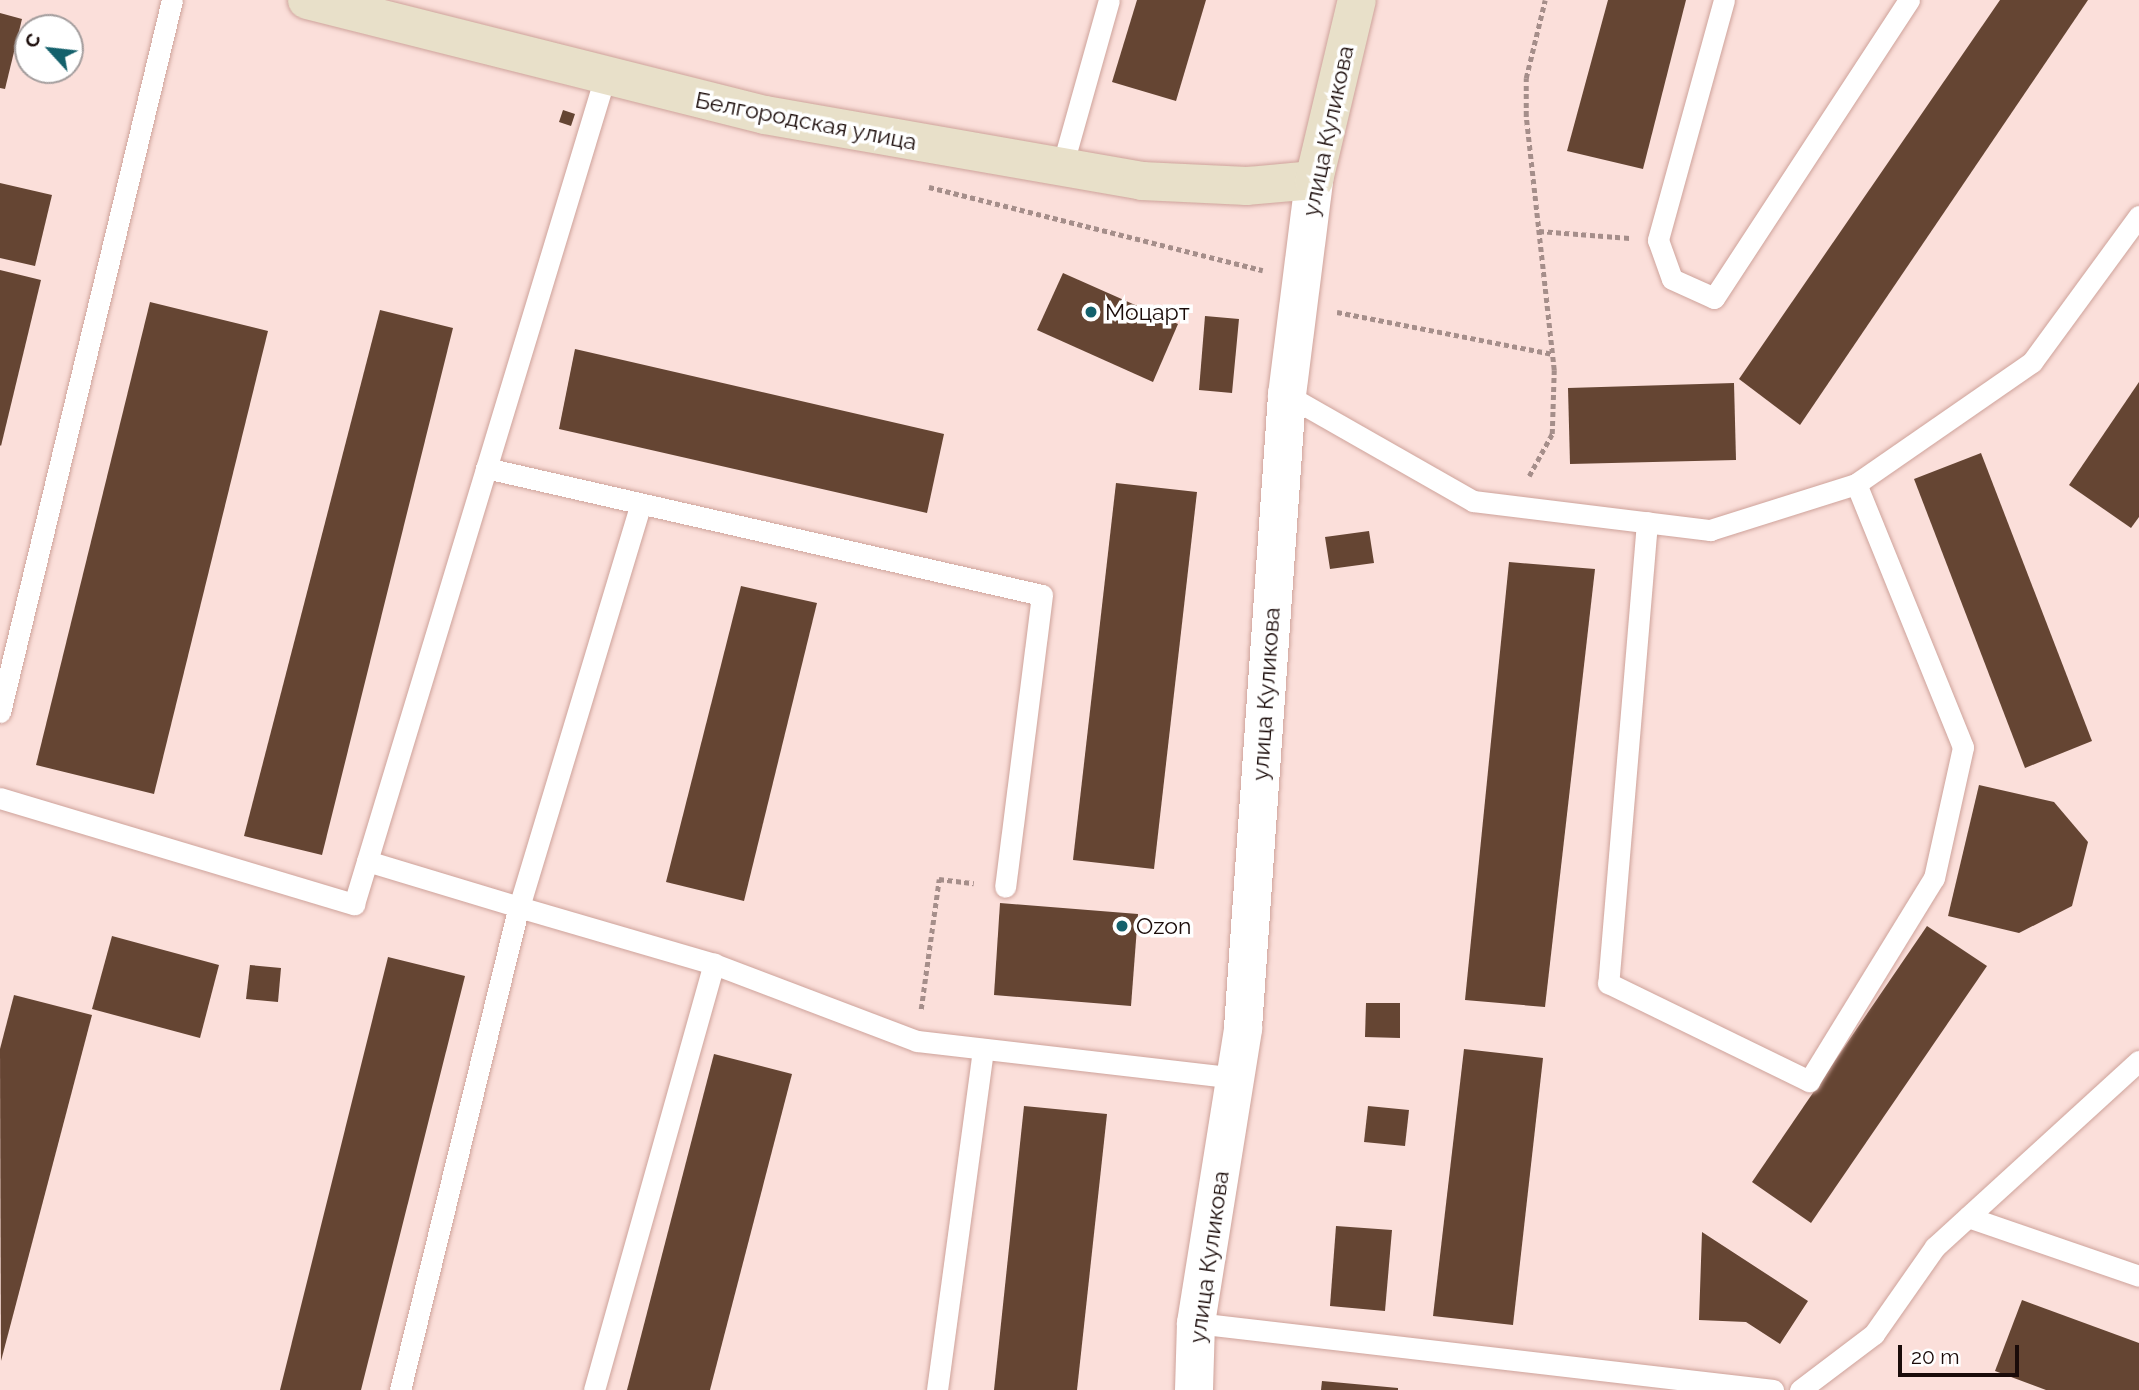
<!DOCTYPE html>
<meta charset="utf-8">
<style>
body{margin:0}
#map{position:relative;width:2139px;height:1390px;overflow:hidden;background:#fbdfda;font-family:Raleway,sans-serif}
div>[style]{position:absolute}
.building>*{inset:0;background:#654533}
.path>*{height:4.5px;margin-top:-2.25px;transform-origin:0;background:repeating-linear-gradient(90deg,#a58e8a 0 5px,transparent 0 8.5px)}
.roads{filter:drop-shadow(0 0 2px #cea39b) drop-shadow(0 0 2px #cea39b)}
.service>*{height:21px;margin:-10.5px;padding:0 10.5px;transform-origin:10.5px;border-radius:10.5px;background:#fff}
.minor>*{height:38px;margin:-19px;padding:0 19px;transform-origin:19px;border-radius:19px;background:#fff}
.secondary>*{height:38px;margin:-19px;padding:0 19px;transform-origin:19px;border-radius:19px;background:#e8e0c9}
.dots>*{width:19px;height:19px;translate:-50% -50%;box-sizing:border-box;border:4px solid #fff;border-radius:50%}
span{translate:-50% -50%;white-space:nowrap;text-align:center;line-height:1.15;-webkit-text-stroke:7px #fff;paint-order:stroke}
.street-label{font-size:23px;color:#1a0b09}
.poi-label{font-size:23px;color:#1a0b09}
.left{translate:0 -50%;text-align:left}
.north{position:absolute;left:14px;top:14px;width:70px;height:70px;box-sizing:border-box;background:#fff;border:2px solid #a39d9d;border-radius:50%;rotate:297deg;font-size:19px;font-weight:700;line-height:28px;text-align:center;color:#1a0b09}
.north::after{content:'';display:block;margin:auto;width:24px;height:32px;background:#14616c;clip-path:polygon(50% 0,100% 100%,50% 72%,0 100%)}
.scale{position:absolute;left:1898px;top:1345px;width:121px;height:32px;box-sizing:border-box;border:4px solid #1a0b09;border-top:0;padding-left:9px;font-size:21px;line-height:24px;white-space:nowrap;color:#1a0b09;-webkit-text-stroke:5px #fff;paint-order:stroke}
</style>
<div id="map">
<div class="building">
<div style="clip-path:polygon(1137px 0,1206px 0,1176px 101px,1112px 82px)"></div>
<div style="clip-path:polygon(1608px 0,1686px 0,1643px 169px,1567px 151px)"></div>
<div style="clip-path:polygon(2000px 0,2088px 0,1800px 425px,1739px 379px)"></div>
<div style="clip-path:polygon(0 13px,22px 19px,5px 89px,0 88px)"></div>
<div style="clip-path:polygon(563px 110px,575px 114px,571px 126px,559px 122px)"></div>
<div style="clip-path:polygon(0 183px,52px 195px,35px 266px,0 258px)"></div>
<div style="clip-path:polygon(0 270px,41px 280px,1px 446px,0 445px)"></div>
<div style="clip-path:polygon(1063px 273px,1178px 324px,1153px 382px,1037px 330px)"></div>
<div style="clip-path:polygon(150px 302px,268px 331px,154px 794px,36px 765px)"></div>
<div style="clip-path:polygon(380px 310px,453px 328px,322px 855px,244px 836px)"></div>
<div style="clip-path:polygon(1205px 316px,1239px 319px,1232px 393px,1199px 390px)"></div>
<div style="clip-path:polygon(575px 349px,944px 434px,927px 513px,559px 429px)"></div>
<div style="clip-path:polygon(2139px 382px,2139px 517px,2131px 528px,2069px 485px)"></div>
<div style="clip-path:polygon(1734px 383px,1736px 460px,1570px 464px,1568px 388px)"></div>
<div style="clip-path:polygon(1981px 453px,2092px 741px,2025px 768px,1914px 479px)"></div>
<div style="clip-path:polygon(1116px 483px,1197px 492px,1154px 869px,1073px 860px)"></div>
<div style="clip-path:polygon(1369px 531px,1374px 563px,1330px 569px,1325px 537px)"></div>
<div style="clip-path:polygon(1509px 562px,1595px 569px,1545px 1007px,1465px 1000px)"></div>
<div style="clip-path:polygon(741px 586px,817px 603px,744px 901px,666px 882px)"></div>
<div style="clip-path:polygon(1979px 785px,2054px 802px,2088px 842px,2072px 906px,2019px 933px,1948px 916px)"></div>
<div style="clip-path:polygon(1000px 903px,1138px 914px,1131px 1006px,994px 995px)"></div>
<div style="clip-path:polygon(1927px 926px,1987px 966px,1811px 1223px,1752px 1182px)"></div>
<div style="clip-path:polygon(112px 936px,219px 965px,200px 1038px,92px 1009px)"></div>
<div style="clip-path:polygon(388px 957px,465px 976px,361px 1390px,280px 1390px)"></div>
<div style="clip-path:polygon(250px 965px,281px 968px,278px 1002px,246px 999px)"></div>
<div style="clip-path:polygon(14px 995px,92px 1015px,1px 1361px,0 1049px)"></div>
<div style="clip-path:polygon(1366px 1003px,1400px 1003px,1400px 1038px,1365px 1037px)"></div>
<div style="clip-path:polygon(1464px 1049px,1543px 1058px,1513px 1325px,1433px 1316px)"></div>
<div style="clip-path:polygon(714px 1054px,792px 1074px,710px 1390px,627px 1390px)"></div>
<div style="clip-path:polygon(1024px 1106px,1107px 1114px,1077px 1390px,994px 1390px)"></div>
<div style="clip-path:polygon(1368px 1106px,1409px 1110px,1405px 1146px,1364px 1142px)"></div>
<div style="clip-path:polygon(1336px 1226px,1392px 1230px,1385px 1311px,1330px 1306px)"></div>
<div style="clip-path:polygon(1702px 1232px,1808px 1301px,1780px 1344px,1746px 1322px,1699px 1320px)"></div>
<div style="clip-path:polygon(2022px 1300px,2139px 1343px,2139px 1390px,2046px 1390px,1995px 1371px)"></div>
<div style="clip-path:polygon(1322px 1381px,1398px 1388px,1398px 1390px,1321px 1390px)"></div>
</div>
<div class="path">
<div style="left:929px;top:187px;width:344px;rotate:14deg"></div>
<div style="left:1539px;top:231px;width:91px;rotate:4.4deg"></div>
<div style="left:1337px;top:312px;width:220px;rotate:11deg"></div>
<div style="left:1529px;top:476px;width:48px;rotate:-61.3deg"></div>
<div style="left:1552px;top:434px;width:64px;rotate:-88.2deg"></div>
<div style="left:1554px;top:370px;width:256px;rotate:-96.3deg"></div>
<div style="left:1526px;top:116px;width:38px;rotate:-90deg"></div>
<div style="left:1526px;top:78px;width:80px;rotate:-76.3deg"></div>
<div style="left:921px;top:1009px;width:131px;rotate:-82.1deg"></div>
<div style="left:939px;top:879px;width:35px;rotate:7deg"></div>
</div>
<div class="roads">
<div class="service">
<div style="left:1724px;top:0;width:249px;rotate:105.4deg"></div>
<div style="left:1658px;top:240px;width:41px;rotate:70.3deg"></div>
<div style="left:1672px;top:279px;width:46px;rotate:24.3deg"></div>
<div style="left:1714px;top:298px;width:356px;rotate:-56.8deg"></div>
<div style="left:1062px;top:167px;width:173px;rotate:-74.3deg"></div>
<div style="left:1287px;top:395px;width:214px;rotate:29.7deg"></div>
<div style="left:1473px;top:501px;width:239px;rotate:7deg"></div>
<div style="left:1710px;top:530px;width:153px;rotate:-17.5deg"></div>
<div style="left:1856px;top:484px;width:214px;rotate:-34.7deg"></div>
<div style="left:2032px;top:362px;width:181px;rotate:-53.8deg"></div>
<div style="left:486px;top:468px;width:570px;rotate:12.87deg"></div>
<div style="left:1042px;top:595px;width:294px;rotate:97.2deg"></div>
<div style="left:1647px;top:522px;width:463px;rotate:94.8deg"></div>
<div style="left:1608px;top:983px;width:224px;rotate:26deg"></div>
<div style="left:1809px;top:1081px;width:238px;rotate:-58.4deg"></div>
<div style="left:1934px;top:878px;width:134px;rotate:-77.5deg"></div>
<div style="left:1963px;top:747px;width:284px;rotate:-112.1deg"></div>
<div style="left:0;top:712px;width:732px;rotate:-76.42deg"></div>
<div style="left:0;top:798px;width:370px;rotate:16.7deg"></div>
<div style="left:354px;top:904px;width:861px;rotate:-73.12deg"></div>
<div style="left:367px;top:861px;width:159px;rotate:16.8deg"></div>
<div style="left:519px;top:907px;width:421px;rotate:-73.2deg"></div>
<div style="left:1968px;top:1217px;width:181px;rotate:19deg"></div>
<div style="left:1196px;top:1323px;width:581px;rotate:6.62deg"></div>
<div style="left:400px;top:1390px;width:497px;rotate:-76.2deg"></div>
<div style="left:519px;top:907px;width:203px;rotate:16.3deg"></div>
<div style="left:714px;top:964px;width:217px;rotate:20.8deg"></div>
<div style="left:917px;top:1041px;width:322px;rotate:6.6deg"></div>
<div style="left:594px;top:1390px;width:443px;rotate:-74.3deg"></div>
<div style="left:937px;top:1390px;width:344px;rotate:-82.3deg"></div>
<div style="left:1800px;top:1390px;width:93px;rotate:-37.1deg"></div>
<div style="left:1874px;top:1334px;width:106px;rotate:-55deg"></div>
<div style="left:1935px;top:1247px;width:276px;rotate:-42.4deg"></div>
</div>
<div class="minor">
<div style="left:1194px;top:1390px;width:67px;rotate:-88.3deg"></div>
<div style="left:1196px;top:1323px;width:299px;rotate:-80.9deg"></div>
<div style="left:1243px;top:1028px;width:635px;rotate:-86.02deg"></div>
<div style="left:1287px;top:395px;width:217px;rotate:-82.8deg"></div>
</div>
<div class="secondary">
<div style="left:307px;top:0;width:472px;rotate:14.1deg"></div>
<div style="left:765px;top:115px;width:383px;rotate:9.9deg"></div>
<div style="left:1142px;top:181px;width:105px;rotate:2.7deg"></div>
<div style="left:1247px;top:186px;width:67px;rotate:-5.1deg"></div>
<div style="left:1314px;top:180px;width:185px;rotate:-76.6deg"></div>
</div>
</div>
<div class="dots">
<div style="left:1091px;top:312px;background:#14616c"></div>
<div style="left:1122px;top:926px;background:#14616c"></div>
</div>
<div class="street-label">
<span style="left:806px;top:121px;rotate:11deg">Белгородская улица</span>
<span style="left:1328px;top:131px;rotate:-78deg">улица Куликова</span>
<span style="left:1266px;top:694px;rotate:-86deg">улица Куликова</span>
<span style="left:1209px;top:1257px;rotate:-82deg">улица Куликова</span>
</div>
<div class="poi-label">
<span class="left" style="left:1105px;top:312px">Моцарт</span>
<span class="left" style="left:1136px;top:926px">Ozon</span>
</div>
<div class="north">С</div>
<div class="scale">20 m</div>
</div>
